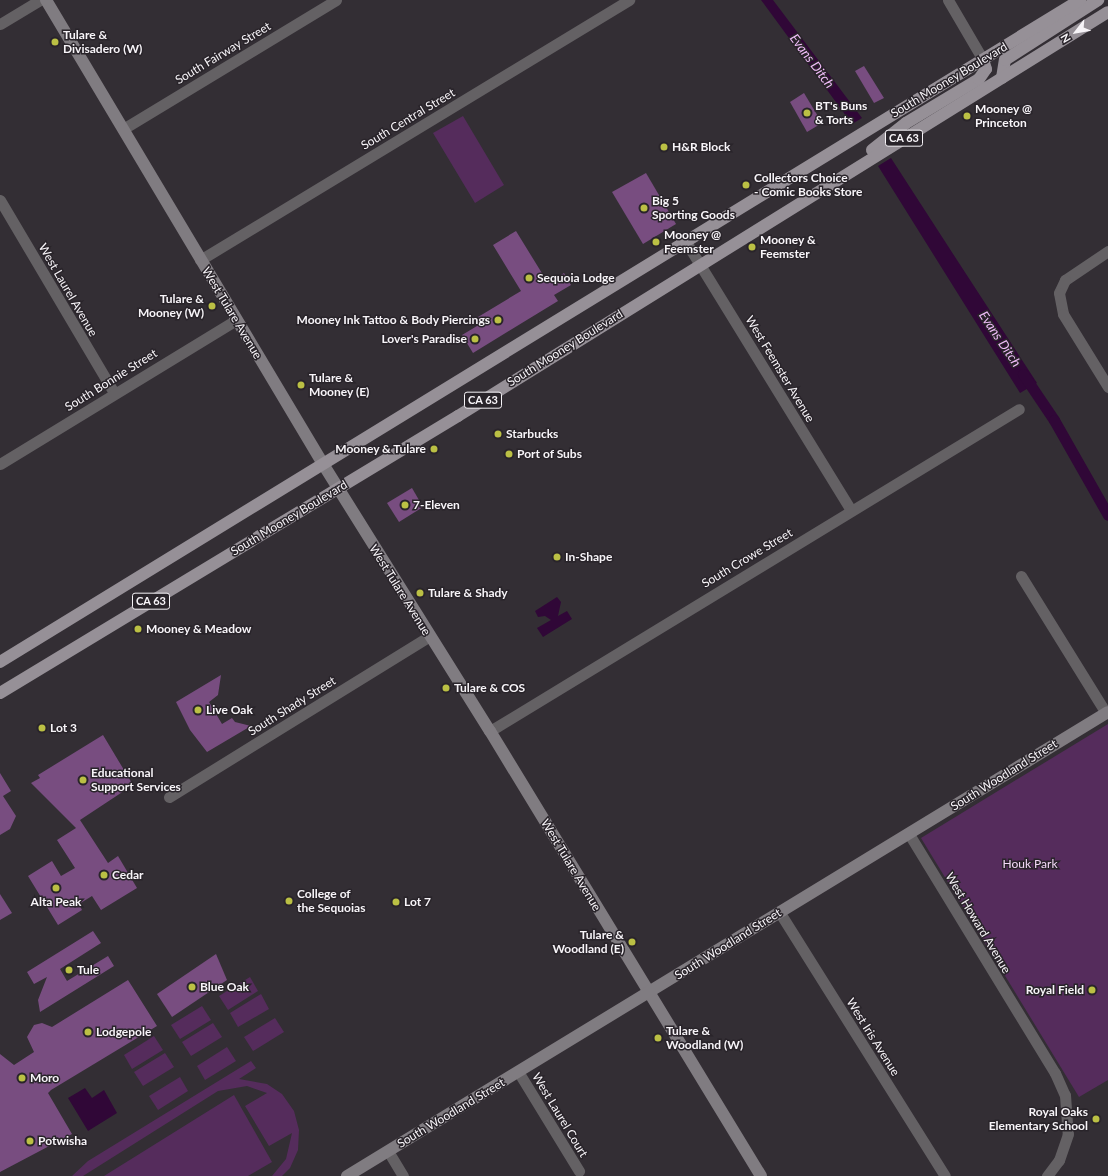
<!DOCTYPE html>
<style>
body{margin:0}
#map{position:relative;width:1108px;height:1176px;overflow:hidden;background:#332e34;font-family:Lato,sans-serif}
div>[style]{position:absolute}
.green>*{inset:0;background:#552c5c}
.water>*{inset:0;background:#300737}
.canal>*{height:11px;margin:-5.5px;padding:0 5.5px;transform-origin:5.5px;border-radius:5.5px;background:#300737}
.building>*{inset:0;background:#784d80}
.street>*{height:11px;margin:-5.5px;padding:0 5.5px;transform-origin:5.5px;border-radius:5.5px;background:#646164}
.secondary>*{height:12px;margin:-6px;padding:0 6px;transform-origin:6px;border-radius:6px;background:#807c81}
.primary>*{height:12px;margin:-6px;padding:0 6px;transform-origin:6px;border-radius:6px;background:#969097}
.dots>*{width:11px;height:11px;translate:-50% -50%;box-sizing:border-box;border:2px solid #29242a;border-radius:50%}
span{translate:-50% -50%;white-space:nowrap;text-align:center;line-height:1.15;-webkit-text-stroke:3px #29242a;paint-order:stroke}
.shield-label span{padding:1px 3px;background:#29242a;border:1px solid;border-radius:3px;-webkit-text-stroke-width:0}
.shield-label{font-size:11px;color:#f7f4f8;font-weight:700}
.poi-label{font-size:12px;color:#f7f4f8;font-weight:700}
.left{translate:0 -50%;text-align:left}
.right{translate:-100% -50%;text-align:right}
.street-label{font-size:12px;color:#f7f4f8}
.park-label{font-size:12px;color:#f3d9f7}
.water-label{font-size:13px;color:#f1bdfa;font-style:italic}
.north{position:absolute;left:1056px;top:12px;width:40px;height:40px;-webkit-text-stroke:3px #29242a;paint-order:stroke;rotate:239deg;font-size:11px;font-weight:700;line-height:16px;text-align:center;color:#f7f4f8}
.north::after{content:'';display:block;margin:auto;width:14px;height:18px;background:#f7f4f8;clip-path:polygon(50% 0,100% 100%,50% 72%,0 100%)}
</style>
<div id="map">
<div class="green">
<div style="clip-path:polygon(463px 116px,504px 185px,475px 203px,433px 133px)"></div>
<div style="clip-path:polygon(1108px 724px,1108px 1080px,1079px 1097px,921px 838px)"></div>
<div style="clip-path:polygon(250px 977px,258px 991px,228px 1010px,219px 996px)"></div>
<div style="clip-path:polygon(261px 994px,269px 1009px,238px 1027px,230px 1013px)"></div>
<div style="clip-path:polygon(202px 1006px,211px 1020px,180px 1039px,171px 1025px)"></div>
<div style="clip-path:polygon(275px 1018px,284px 1032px,253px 1051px,244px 1037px)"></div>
<div style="clip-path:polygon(213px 1023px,222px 1037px,191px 1056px,182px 1042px)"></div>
<div style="clip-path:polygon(154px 1036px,163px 1050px,132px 1069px,124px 1055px)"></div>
<div style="clip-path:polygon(227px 1047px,236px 1061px,205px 1080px,197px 1066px)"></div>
<div style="clip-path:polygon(165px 1053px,174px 1067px,143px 1086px,134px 1072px)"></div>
<div style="clip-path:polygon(251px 1061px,256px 1068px,239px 1079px,267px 1084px,282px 1094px,294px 1111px,299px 1130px,298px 1150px,290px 1168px,282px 1176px,272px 1176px,286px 1159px,292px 1133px,269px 1146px,245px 1106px,267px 1093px,247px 1086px,218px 1091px,83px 1176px,72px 1176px,88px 1161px)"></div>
<div style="clip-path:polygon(180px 1077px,188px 1091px,158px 1110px,149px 1096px)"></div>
<div style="clip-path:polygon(234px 1095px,272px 1162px,248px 1176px,104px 1176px)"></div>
</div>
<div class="water">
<div style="clip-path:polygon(761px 0,773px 0,862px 118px,852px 124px)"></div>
<div style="clip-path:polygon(891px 158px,957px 260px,1037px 383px,1020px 393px,878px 166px)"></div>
<div style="clip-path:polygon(557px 597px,561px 602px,558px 616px,567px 611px,572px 619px,543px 637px,537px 628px,551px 620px,545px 616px,538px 617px,535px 611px)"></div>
<div style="clip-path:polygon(85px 1088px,92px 1098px,104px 1090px,117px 1113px,88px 1131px,68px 1098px)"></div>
</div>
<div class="canal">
<div style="left:1023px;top:374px;width:55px;rotate:56deg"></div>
<div style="left:1054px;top:420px;width:109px;rotate:60.4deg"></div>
</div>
<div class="building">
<div style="clip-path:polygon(864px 66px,884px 98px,874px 103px,855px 71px)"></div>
<div style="clip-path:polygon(804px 93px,822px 123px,807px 132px,790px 102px)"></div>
<div style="clip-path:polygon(646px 173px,676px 224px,643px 244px,612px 192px)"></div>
<div style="clip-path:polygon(516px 231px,548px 283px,564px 273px,571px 285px,554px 295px,558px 301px,473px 353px,462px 335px,482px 323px,478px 317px,521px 291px,493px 245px)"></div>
<div style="clip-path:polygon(412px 488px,423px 507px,399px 522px,387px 503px)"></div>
<div style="clip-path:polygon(221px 675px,218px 695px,209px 702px,222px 724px,232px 718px,235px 722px,251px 726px,207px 752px,190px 730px,176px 702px)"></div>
<div style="clip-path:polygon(103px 735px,133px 785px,80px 820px,108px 863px,118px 856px,137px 888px,101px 910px,92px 896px,79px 904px,82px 910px,58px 925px,28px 876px,52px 861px,61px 876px,75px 868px,57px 840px,76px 828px,31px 783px,40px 778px,38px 775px)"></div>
<div style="clip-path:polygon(0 773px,11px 791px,3px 796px,16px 816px,10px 829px,0 835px)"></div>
<div style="clip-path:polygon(0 894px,12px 913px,0 920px)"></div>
<div style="clip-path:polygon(93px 931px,101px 943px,60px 969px,67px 981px,108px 956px,114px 966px,40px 1012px,38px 1000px,47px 977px,34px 984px,27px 972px)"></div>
<div style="clip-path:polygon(216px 954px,227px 980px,172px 1017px,157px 994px)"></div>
<div style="clip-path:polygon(128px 980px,157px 1026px,51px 1090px,48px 1093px,72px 1134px,0 1172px,0 1054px,14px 1065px,34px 1052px,27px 1037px,34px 1025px,42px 1023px,52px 1027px)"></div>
</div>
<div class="street">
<div style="left:948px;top:0;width:69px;rotate:59.7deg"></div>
<div style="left:0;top:24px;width:47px;rotate:-31deg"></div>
<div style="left:123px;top:129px;width:249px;rotate:-31.2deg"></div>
<div style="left:0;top:200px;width:224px;rotate:59.4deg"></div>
<div style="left:686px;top:242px;width:315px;rotate:58.4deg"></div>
<div style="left:1108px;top:251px;width:52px;rotate:146deg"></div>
<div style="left:1065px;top:280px;width:14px;rotate:115deg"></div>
<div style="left:1059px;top:293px;width:21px;rotate:79deg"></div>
<div style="left:1063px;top:314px;width:86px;rotate:58.3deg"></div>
<div style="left:200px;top:260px;width:502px;rotate:-31.22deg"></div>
<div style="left:0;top:464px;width:276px;rotate:-31.4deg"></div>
<div style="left:1021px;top:576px;width:161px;rotate:58.2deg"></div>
<div style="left:490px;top:731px;width:619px;rotate:-31.33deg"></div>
<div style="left:169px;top:797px;width:304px;rotate:-31.7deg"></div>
<div style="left:909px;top:834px;width:280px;rotate:58.6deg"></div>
<div style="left:1055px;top:1073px;width:24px;rotate:66deg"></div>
<div style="left:1065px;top:1095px;width:39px;rotate:86deg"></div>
<div style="left:1068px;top:1134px;width:28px;rotate:109deg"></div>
<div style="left:1059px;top:1160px;width:20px;rotate:127deg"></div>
<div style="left:780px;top:913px;width:310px;rotate:57.9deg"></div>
<div style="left:519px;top:1073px;width:115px;rotate:58.5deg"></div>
<div style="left:388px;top:1151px;width:29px;rotate:59deg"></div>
</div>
<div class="secondary">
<div style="left:46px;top:0;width:540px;rotate:59.16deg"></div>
<div style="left:323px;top:464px;width:315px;rotate:58deg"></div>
<div style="left:490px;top:731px;width:521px;rotate:58.66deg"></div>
<div style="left:347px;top:1176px;width:891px;rotate:-31.37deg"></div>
</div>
<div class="primary">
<div style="left:1002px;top:78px;width:18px;rotate:-81deg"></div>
<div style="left:1005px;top:60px;width:111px;rotate:-32.8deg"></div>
<div style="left:872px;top:150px;width:43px;rotate:-38.5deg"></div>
<div style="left:906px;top:123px;width:85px;rotate:-31.1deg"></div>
<div style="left:979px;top:79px;width:12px;rotate:-55deg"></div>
<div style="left:986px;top:69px;width:9px;rotate:-108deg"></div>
<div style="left:0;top:662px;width:1267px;rotate:-31.51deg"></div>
<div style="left:0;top:693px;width:535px;rotate:-31.17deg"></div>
<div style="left:458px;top:416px;width:765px;rotate:-31.86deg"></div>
</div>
<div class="dots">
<div style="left:55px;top:42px;background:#bbc044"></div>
<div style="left:807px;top:113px;background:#bbc044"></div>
<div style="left:967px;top:116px;background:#bbc044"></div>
<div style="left:664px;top:147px;background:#bbc044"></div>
<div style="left:746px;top:185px;background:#bbc044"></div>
<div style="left:644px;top:208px;background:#bbc044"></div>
<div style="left:656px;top:242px;background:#bbc044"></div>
<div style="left:752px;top:247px;background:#bbc044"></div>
<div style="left:529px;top:278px;background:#bbc044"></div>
<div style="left:212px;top:306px;background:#bbc044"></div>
<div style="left:498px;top:320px;background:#bbc044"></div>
<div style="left:475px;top:339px;background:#bbc044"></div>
<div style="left:301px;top:385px;background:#bbc044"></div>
<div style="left:498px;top:434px;background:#bbc044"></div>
<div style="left:434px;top:449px;background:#bbc044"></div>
<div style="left:509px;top:454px;background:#bbc044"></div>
<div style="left:405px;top:505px;background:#bbc044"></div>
<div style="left:557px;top:557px;background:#bbc044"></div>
<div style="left:420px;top:593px;background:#bbc044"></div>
<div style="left:138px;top:629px;background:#bbc044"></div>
<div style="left:446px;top:688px;background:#bbc044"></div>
<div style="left:198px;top:710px;background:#bbc044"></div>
<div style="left:42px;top:728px;background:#bbc044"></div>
<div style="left:83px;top:780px;background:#bbc044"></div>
<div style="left:104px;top:875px;background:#bbc044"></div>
<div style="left:56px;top:888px;background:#bbc044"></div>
<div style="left:289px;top:901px;background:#bbc044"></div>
<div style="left:396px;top:902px;background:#bbc044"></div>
<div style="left:632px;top:942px;background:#bbc044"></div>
<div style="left:69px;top:970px;background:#bbc044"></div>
<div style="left:192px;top:987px;background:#bbc044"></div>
<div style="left:1092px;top:990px;background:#bbc044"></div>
<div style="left:88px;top:1032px;background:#bbc044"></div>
<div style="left:658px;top:1038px;background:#bbc044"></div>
<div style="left:22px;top:1078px;background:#bbc044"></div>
<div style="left:1096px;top:1119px;background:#bbc044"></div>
<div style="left:30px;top:1141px;background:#bbc044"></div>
</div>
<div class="shield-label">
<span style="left:904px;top:138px">CA 63</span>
<span style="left:483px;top:400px">CA 63</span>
<span style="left:151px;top:601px">CA 63</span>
</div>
<div class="poi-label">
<span class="left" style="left:63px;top:42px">Tulare &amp;<br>Divisadero (W)</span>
<span class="left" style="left:815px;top:113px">BT's Buns<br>&amp; Torts</span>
<span class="left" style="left:975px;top:116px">Mooney @<br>Princeton</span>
<span class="left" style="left:672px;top:147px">H&amp;R Block</span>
<span class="left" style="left:754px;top:185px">Collectors Choice<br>- Comic Books Store</span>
<span class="left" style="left:652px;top:208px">Big 5<br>Sporting Goods</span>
<span class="left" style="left:664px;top:242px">Mooney @<br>Feemster</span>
<span class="left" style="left:760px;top:247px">Mooney &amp;<br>Feemster</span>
<span class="left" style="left:537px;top:278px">Sequoia Lodge</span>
<span class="right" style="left:204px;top:306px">Tulare &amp;<br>Mooney (W)</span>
<span class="right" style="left:490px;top:320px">Mooney Ink Tattoo &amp; Body Piercings</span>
<span class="right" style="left:467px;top:339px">Lover's Paradise</span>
<span class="left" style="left:309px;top:385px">Tulare &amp;<br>Mooney (E)</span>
<span class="left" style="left:506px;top:434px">Starbucks</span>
<span class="right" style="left:426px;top:449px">Mooney &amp; Tulare</span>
<span class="left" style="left:517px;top:454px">Port of Subs</span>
<span class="left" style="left:413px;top:505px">7-Eleven</span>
<span class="left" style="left:565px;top:557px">In-Shape</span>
<span class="left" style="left:428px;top:593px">Tulare &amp; Shady</span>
<span class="left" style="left:146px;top:629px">Mooney &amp; Meadow</span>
<span class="left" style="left:454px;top:688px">Tulare &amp; COS</span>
<span class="left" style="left:206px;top:710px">Live Oak</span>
<span class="left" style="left:50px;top:728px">Lot 3</span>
<span class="left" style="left:91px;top:780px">Educational<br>Support Services</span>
<span class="left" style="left:112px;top:875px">Cedar</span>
<span class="left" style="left:297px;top:901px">College of<br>the Sequoias</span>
<span style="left:56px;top:902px">Alta Peak</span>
<span class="left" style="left:404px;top:902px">Lot 7</span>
<span class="right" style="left:624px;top:942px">Tulare &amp;<br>Woodland (E)</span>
<span class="left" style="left:77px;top:970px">Tule</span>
<span class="left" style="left:200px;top:987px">Blue Oak</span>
<span class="right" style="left:1084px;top:990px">Royal Field</span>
<span class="left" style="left:666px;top:1038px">Tulare &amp;<br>Woodland (W)</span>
<span class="left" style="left:96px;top:1032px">Lodgepole</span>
<span class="left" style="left:30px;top:1078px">Moro</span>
<span class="right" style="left:1088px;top:1119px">Royal Oaks<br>Elementary School</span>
<span class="left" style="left:38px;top:1141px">Potwisha</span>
</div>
<div class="street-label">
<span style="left:223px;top:53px;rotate:-31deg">South Fairway Street</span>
<span style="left:949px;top:80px;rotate:-31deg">South Mooney Boulevard</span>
<span style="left:408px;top:119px;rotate:-31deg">South Central Street</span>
<span style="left:68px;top:290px;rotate:60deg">West Laurel Avenue</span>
<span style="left:232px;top:313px;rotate:59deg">West Tulare Avenue</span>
<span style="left:565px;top:348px;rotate:-32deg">South Mooney Boulevard</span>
<span style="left:780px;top:369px;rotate:59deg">West Feemster Avenue</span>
<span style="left:111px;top:380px;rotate:-32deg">South Bonnie Street</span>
<span style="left:289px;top:518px;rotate:-31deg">South Mooney Boulevard</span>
<span style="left:747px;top:558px;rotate:-31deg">South Crowe Street</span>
<span style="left:400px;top:590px;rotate:58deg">West Tulare Avenue</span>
<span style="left:292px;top:706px;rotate:-32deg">South Shady Street</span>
<span style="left:1004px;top:775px;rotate:-32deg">South Woodland Street</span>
<span style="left:571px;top:865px;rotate:59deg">West Tulare Avenue</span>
<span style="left:978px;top:923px;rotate:59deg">West Howard Avenue</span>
<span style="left:728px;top:944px;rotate:-32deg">South Woodland Street</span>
<span style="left:873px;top:1037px;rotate:58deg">West Iris Avenue</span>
<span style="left:451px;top:1113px;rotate:-31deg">South Woodland Street</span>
<span style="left:560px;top:1115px;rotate:59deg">West Laurel Court</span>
</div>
<div class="park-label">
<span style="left:1030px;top:864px">Houk Park</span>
</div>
<div class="water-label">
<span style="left:812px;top:61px;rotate:53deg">Evans Ditch</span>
<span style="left:1000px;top:339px;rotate:56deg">Evans Ditch</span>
</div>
<div class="north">N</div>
</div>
